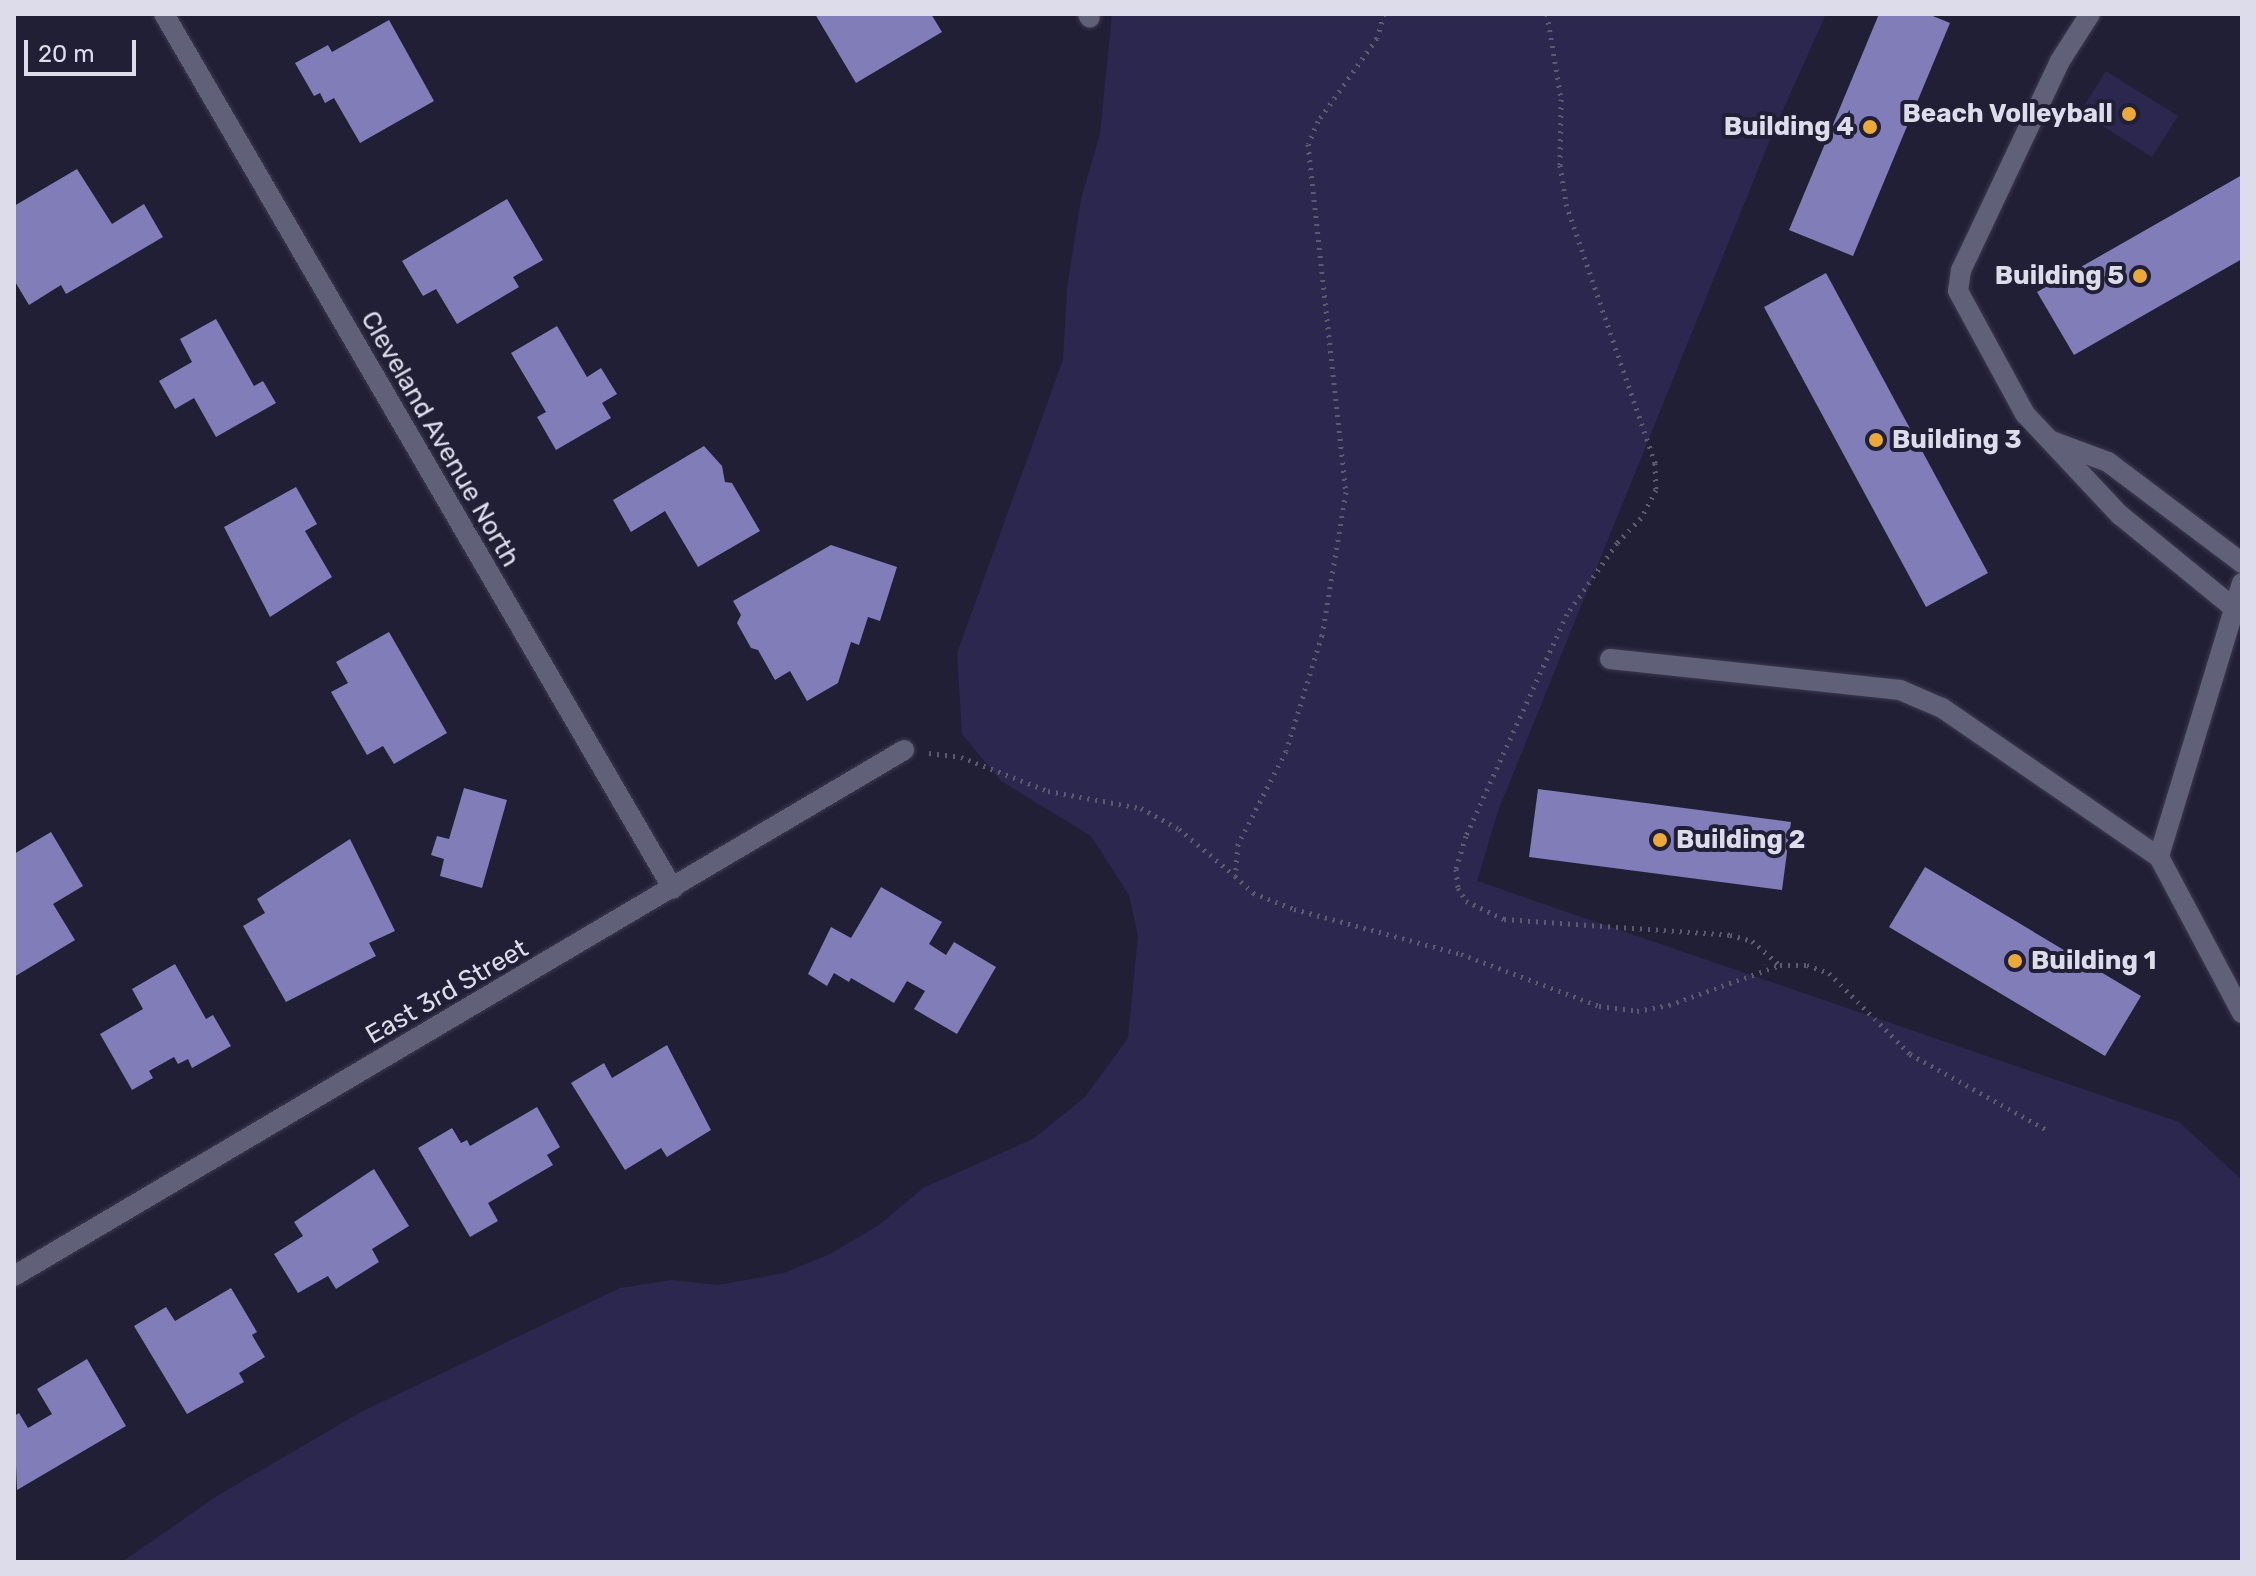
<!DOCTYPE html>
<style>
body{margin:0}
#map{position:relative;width:2256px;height:1576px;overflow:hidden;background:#211f36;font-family:Rubik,sans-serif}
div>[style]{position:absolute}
.green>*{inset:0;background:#2b274e}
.building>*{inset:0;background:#807db8}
.path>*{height:5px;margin-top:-2.5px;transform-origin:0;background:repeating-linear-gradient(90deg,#5b5a6f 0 2px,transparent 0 8px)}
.roads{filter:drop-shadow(0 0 2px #3b394f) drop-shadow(0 0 2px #3b394f)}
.minor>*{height:20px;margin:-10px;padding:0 10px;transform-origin:10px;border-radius:10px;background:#616079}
.dots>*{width:22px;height:22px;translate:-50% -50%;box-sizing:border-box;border:4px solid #211f36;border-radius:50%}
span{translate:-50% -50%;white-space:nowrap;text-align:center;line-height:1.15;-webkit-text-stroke:8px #211f36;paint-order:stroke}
.poi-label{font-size:26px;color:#dcdceb;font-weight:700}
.right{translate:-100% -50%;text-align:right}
.left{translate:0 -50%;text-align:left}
.street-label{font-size:26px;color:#dcdceb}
.frame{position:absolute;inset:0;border:16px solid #dcdceb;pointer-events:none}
.scale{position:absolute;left:24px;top:40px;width:112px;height:36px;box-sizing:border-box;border:4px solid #dcdceb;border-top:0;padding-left:10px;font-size:24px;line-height:28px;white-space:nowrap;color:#dcdceb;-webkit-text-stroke:6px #211f36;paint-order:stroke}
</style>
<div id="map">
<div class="green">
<div style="clip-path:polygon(1112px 14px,1826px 14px,1774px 130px,1498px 811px,1477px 881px,2179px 1122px,2242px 1180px,2242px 1562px,122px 1562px,217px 1496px,361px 1412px,620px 1288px,672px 1280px,718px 1285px,784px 1273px,830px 1254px,879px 1225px,923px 1188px,1033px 1139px,1085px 1097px,1128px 1038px,1138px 936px,1129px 895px,1091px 836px,1001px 781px,962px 734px,957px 653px,1063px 360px,1067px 288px,1081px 199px,1100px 134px)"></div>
<div style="clip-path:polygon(2106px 71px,2178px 116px,2152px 157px,2080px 112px)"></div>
</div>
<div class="building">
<div style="clip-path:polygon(815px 14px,931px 14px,942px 32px,856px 83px)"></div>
<div style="clip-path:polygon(1879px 14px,1928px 14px,1950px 23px,1853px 256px,1789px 230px)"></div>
<div style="clip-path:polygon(389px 20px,434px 101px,360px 143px,334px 98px,325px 103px,320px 93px,314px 96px,295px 63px,328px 45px,332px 52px)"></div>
<div style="clip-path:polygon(77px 169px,112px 224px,144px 204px,163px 237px,66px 294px,61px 285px,29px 305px,14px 280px,14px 206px)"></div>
<div style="clip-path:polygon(2242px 175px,2242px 259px,2074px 355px,2037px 292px)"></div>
<div style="clip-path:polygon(507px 199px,543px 260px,513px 277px,519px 287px,457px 324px,436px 289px,423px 296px,402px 261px)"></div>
<div style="clip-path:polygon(1826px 273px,1988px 573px,1926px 607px,1764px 307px)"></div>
<div style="clip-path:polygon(216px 319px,254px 386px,263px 381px,276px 403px,216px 437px,194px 398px,175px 409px,159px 381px,192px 362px,180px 339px)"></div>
<div style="clip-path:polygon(557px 326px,587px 377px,601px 368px,617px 394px,602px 403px,611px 418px,556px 450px,537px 417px,546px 412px,511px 353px)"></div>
<div style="clip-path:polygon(704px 446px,722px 466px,725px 482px,732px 483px,760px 531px,698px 567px,665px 511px,631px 532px,613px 500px)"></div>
<div style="clip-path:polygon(296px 487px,317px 524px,305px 531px,332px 577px,270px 617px,224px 527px)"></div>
<div style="clip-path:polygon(831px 545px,897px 567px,880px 621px,868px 617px,859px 645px,851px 642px,838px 683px,807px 701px,790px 671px,775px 680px,758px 650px,751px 648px,737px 623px,741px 615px,733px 601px)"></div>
<div style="clip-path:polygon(389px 632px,447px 733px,394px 764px,383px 746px,367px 755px,331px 692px,348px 683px,336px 662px)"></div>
<div style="clip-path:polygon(464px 788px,507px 800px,482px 888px,440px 876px,444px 859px,431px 855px,437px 836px,449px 839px)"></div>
<div style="clip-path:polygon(1538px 789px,1791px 822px,1782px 890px,1529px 857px)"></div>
<div style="clip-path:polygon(51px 832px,83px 886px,53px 904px,75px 940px,14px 977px,14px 854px)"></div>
<div style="clip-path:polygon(350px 839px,395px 931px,369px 943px,376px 956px,286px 1002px,243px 926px,265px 913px,257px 899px)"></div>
<div style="clip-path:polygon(1925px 867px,2141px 996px,2105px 1056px,1889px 927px)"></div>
<div style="clip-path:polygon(881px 887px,942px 922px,929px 944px,946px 955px,954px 942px,996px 967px,957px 1034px,914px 1009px,925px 991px,907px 981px,894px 1003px,851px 978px,849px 982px,834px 973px,827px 986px,808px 974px,831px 927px,851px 938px)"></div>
<div style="clip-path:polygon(175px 964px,206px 1019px,213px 1015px,231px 1046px,192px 1068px,188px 1059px,178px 1064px,174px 1057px,149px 1071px,153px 1078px,132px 1090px,100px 1034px,143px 1009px,132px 989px)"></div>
<div style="clip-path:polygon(667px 1045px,711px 1130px,667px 1157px,661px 1148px,625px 1170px,571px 1083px,604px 1063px,612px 1078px)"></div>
<div style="clip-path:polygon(537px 1107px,560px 1147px,547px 1155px,553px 1165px,488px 1203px,498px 1221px,470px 1237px,418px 1148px,452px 1128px,461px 1143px,467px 1140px,470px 1146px)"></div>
<div style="clip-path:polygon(374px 1169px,409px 1226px,372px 1249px,379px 1262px,336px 1289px,328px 1276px,298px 1293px,274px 1254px,303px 1236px,294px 1222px)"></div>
<div style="clip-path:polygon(231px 1288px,257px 1332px,252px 1335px,265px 1357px,239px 1373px,244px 1382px,187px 1414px,134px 1326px,166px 1307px,175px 1321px)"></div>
<div style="clip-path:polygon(87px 1359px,126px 1426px,17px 1490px,14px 1416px,19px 1413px,28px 1428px,52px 1414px,37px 1389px)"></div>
</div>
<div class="path">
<div style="left:1384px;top:14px;width:25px;rotate:106deg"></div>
<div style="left:1377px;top:38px;width:102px;rotate:125.4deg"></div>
<div style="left:1318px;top:121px;width:25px;rotate:113deg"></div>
<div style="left:1308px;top:144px;width:350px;rotate:83.8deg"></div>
<div style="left:1346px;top:492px;width:145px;rotate:99.5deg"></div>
<div style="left:1322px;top:635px;width:121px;rotate:107.2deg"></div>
<div style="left:1286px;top:751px;width:105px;rotate:117.3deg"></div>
<div style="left:1238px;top:844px;width:32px;rotate:95deg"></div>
<div style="left:1235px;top:876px;width:25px;rotate:43deg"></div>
<div style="left:1253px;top:893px;width:44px;rotate:21.3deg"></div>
<div style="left:1294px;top:909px;width:173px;rotate:15.1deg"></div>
<div style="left:1461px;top:954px;width:147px;rotate:20.6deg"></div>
<div style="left:1599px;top:1006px;width:38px;rotate:7deg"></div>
<div style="left:1637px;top:1011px;width:33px;rotate:-11deg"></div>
<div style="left:1669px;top:1005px;width:118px;rotate:-19.8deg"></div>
<div style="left:1780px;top:965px;width:27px"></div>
<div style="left:1807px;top:965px;width:23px;rotate:20deg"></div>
<div style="left:1829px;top:973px;width:115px;rotate:45deg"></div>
<div style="left:1910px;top:1054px;width:159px;rotate:29deg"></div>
<div style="left:1547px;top:14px;width:86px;rotate:80.6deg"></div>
<div style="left:1561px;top:99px;width:66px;rotate:90.9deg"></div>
<div style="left:1560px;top:165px;width:39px;rotate:81deg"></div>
<div style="left:1566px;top:204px;width:274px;rotate:71deg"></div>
<div style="left:1655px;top:463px;width:27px;rotate:88deg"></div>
<div style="left:1656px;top:490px;width:32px;rotate:118deg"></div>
<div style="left:1641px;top:518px;width:35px;rotate:134deg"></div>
<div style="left:1617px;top:543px;width:87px;rotate:125.2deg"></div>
<div style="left:1567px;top:614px;width:244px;rotate:114.5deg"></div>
<div style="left:1466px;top:836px;width:34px;rotate:107deg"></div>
<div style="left:1456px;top:869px;width:19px;rotate:84deg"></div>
<div style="left:1458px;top:888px;width:15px;rotate:58deg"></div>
<div style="left:1466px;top:901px;width:42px;rotate:25.3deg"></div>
<div style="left:1504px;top:919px;width:227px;rotate:4deg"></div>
<div style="left:1730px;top:935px;width:23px;rotate:15deg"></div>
<div style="left:1752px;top:941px;width:37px;rotate:41deg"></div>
<div style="left:929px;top:753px;width:32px;rotate:7deg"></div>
<div style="left:961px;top:757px;width:93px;rotate:21.3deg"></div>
<div style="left:1048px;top:791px;width:95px;rotate:10.4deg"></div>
<div style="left:1141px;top:808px;width:43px;rotate:28.9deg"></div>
<div style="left:1179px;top:829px;width:73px;rotate:40deg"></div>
</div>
<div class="roads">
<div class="minor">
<div style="left:164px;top:14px;width:1012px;rotate:59.81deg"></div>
<div style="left:1088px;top:14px;width:4px;rotate:63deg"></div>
<div style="left:2090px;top:14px;width:56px;rotate:122.6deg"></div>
<div style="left:2060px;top:61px;width:231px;rotate:115.3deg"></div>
<div style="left:1961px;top:270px;width:21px;rotate:98deg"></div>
<div style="left:1958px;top:291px;width:140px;rotate:61.4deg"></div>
<div style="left:2025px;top:414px;width:139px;rotate:46.8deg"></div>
<div style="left:2120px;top:515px;width:147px;rotate:39.2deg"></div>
<div style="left:2052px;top:441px;width:60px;rotate:20.6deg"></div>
<div style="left:2108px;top:462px;width:168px;rotate:37deg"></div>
<div style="left:2242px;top:583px;width:286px;rotate:106.9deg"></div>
<div style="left:2159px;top:857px;width:177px;rotate:62deg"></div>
<div style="left:1610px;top:659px;width:292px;rotate:6.1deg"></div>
<div style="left:1900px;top:690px;width:46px;rotate:23.2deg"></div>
<div style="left:1942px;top:708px;width:263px;rotate:34.5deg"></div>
<div style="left:14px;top:1276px;width:1034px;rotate:-30.58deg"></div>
</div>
</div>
<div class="dots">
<div style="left:2129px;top:114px;background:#eba939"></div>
<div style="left:1870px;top:127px;background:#eba939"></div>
<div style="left:2140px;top:276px;background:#eba939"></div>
<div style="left:1876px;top:440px;background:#eba939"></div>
<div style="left:1660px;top:840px;background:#eba939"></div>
<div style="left:2015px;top:961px;background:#eba939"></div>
</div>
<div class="poi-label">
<span class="right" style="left:2113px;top:114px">Beach Volleyball</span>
<span class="right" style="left:1854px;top:127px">Building 4</span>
<span class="right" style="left:2124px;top:276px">Building 5</span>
<span class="left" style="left:1892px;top:440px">Building 3</span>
<span class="left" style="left:1676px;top:840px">Building 2</span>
<span class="left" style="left:2031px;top:961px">Building 1</span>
</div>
<div class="street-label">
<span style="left:440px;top:439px;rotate:60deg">Cleveland Avenue North</span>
<span style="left:447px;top:992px;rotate:-30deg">East 3rd Street</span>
</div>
<div class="frame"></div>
<div class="scale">20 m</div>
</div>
